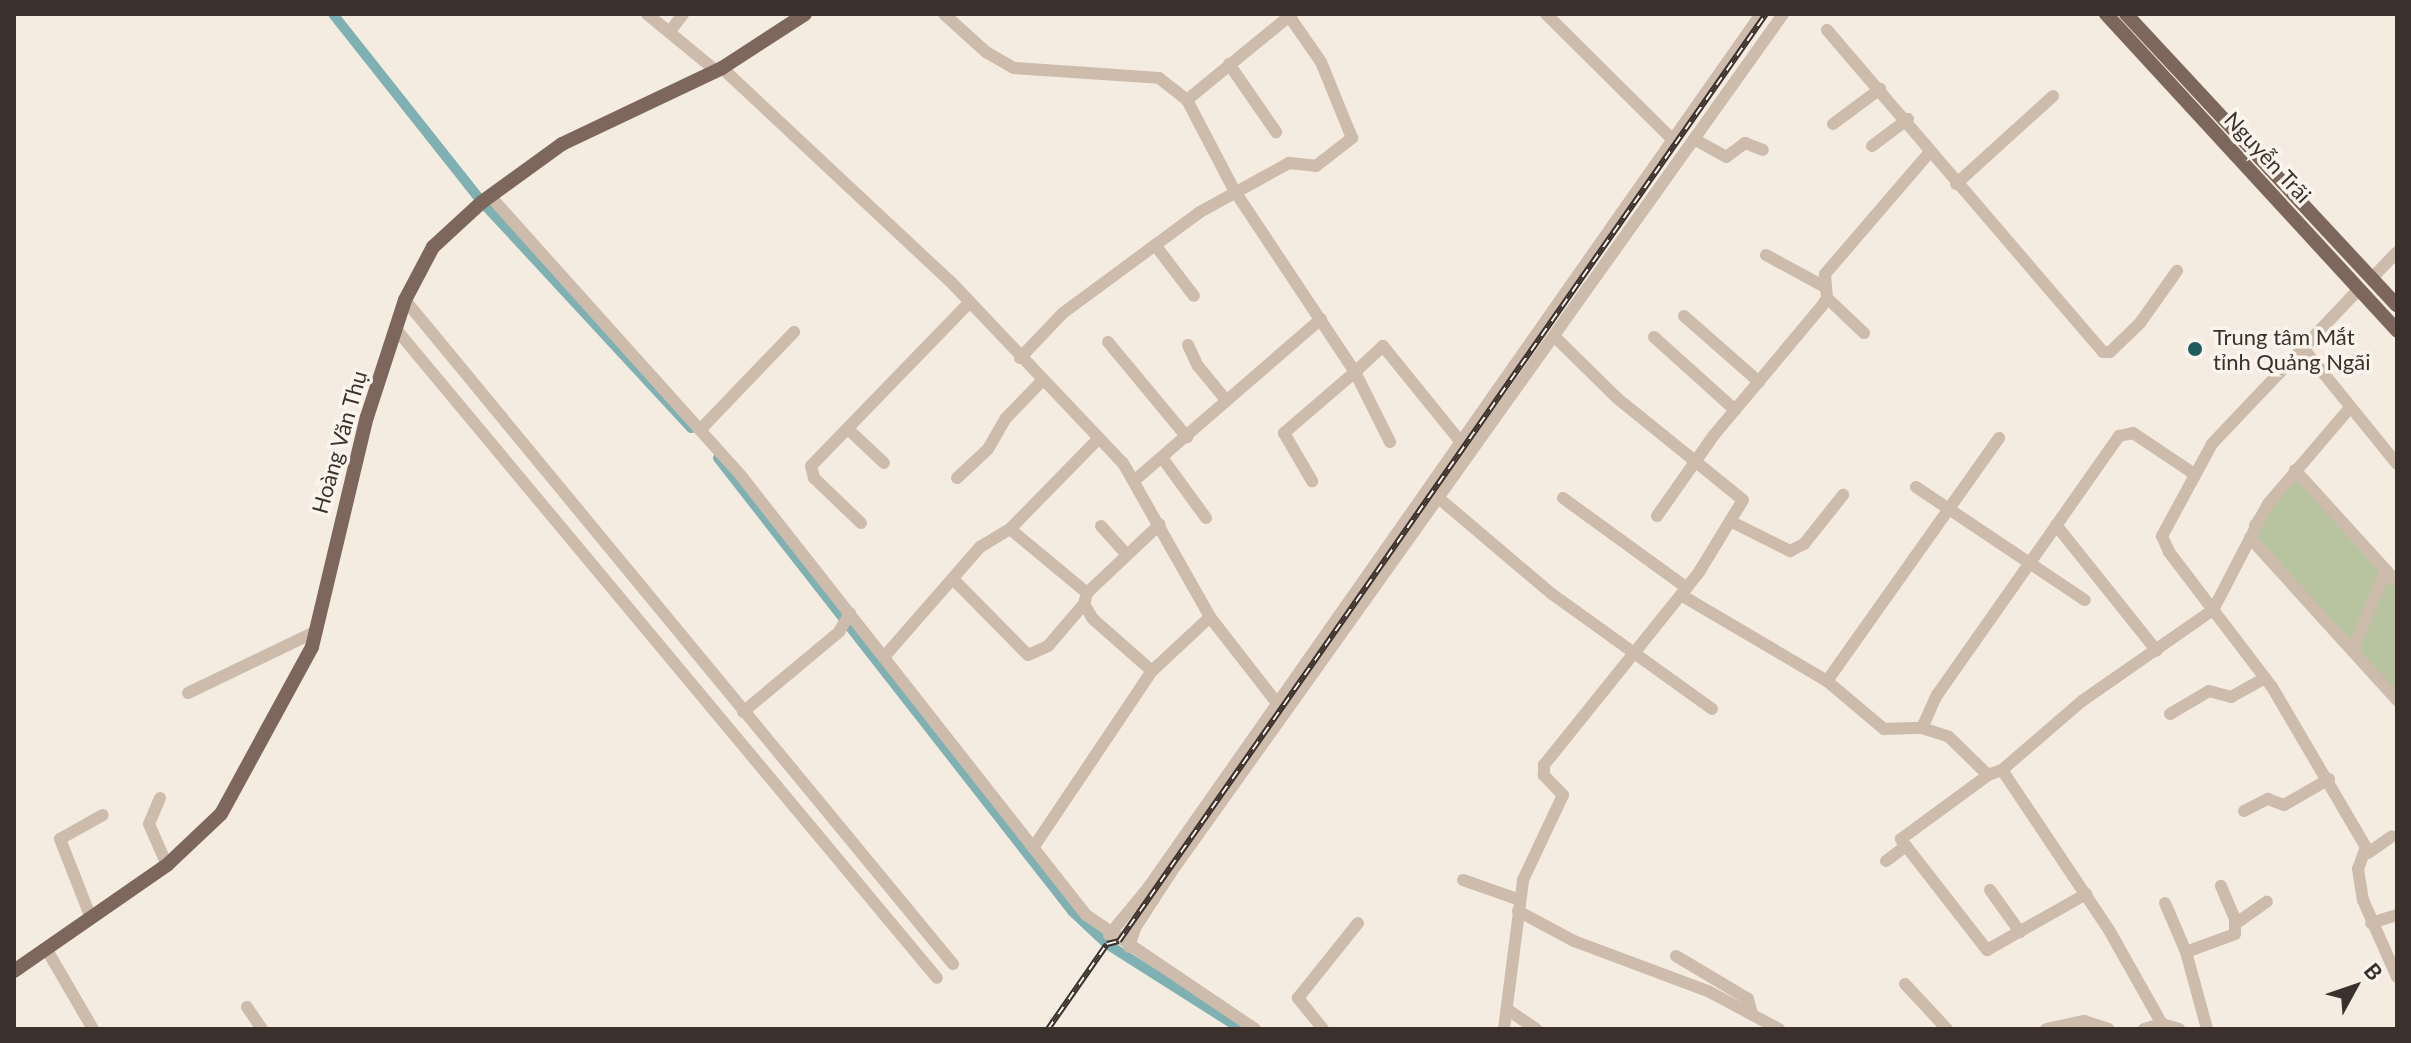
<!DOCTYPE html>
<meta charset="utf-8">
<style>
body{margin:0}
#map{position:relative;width:2411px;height:1043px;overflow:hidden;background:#f4ebe1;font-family:Lato,sans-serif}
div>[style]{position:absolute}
.green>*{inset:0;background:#b8c4a0}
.canal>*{height:10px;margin:-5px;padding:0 5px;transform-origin:5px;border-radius:5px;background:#7fb0b2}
.minor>*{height:12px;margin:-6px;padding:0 6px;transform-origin:6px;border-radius:6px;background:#cdbbac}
.major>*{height:14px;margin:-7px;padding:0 7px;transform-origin:7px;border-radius:7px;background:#7d675c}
.rail>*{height:6px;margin-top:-3px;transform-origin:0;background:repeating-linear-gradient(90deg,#fbf5ee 0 9px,#3b302b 0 18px);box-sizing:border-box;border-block:2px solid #3b302b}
.dots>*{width:22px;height:22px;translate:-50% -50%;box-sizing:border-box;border:4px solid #fbf5ee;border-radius:50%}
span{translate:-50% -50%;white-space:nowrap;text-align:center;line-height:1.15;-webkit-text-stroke:7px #fbf5ee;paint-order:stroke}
.street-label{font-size:22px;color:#3b302b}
.poi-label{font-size:22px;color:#3b302b}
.left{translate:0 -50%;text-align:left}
.frame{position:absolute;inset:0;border:16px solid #3b302b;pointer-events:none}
.north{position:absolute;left:2315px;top:947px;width:80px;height:80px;-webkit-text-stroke:6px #fbf5ee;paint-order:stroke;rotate:50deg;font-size:22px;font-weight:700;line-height:32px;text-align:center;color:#3b302b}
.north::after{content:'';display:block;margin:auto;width:28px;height:36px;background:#3b302b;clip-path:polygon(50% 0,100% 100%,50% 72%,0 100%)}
</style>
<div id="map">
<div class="green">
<div style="clip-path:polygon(2295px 470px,2397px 584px,2397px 701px,2250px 538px,2249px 524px,2269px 494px)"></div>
</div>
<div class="canal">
<div style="left:333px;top:14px;width:240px;rotate:51.6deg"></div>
<div style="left:482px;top:202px;width:308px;rotate:47.2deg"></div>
<div style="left:718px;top:458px;width:575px;rotate:51.99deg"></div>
<div style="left:1072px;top:911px;width:48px;rotate:43.3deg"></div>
<div style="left:1107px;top:944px;width:159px;rotate:32.4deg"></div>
</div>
<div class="minor">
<div style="left:647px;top:14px;width:88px;rotate:39.5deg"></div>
<div style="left:944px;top:14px;width:57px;rotate:42.1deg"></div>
<div style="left:986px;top:52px;width:32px;rotate:30deg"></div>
<div style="left:1014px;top:68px;width:145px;rotate:3.9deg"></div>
<div style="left:1159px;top:78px;width:36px;rotate:38deg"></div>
<div style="left:1292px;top:14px;width:136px;rotate:140.7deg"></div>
<div style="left:1187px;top:100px;width:102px;rotate:62.4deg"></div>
<div style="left:1234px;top:190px;width:219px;rotate:56.4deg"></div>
<div style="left:1355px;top:372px;width:94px;rotate:139.3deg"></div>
<div style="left:1284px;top:433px;width:56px;rotate:59.7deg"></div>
<div style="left:1546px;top:14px;width:180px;rotate:44.8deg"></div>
<div style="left:671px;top:30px;width:20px;rotate:-53deg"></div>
<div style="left:1827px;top:30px;width:424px;rotate:49.4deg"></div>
<div style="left:2103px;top:352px;width:7px"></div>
<div style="left:2110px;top:352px;width:42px;rotate:-44deg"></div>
<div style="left:2140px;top:323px;width:64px;rotate:-54.6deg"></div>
<div style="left:1229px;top:64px;width:83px;rotate:55.3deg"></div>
<div style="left:722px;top:68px;width:312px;rotate:43.1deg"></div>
<div style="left:950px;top:281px;width:251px;rotate:46.5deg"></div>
<div style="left:1123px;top:463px;width:177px;rotate:60.5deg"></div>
<div style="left:1210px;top:617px;width:109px;rotate:52.1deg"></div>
<div style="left:1833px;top:124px;width:59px;rotate:-36.7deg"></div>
<div style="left:1694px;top:139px;width:37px;rotate:29deg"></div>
<div style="left:1726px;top:157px;width:24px;rotate:-36deg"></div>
<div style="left:1745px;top:143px;width:19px;rotate:21deg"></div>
<div style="left:1872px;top:146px;width:45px;rotate:-36.9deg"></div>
<div style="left:1956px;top:184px;width:131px;rotate:-42.2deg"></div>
<div style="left:490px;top:196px;width:377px;rotate:48.1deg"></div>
<div style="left:742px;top:477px;width:557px;rotate:51.85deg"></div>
<div style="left:1086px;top:915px;width:204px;rotate:34deg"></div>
<div style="left:1155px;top:245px;width:64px;rotate:52.6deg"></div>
<div style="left:1766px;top:255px;width:67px;rotate:28.5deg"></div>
<div style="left:2372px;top:278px;width:36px;rotate:-46deg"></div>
<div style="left:2359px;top:289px;width:214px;rotate:133.5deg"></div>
<div style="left:2212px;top:444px;width:105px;rotate:118.5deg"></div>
<div style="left:2162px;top:536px;width:17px;rotate:66deg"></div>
<div style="left:2169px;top:552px;width:170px;rotate:52.7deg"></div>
<div style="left:2272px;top:687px;width:186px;rotate:59.6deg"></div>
<div style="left:2366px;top:847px;width:23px;rotate:110deg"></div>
<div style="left:2358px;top:869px;width:31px;rotate:81deg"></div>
<div style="left:2363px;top:900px;width:84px;rotate:66.2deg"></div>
<div style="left:1827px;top:298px;width:51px;rotate:43.4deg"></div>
<div style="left:405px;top:300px;width:861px;rotate:50.47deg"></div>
<div style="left:1684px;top:316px;width:100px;rotate:41.3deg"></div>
<div style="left:395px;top:328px;width:846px;rotate:50.18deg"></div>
<div style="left:1654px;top:337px;width:109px;rotate:42deg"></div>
<div style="left:1108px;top:342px;width:124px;rotate:50.3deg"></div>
<div style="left:1188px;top:345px;width:23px;rotate:65deg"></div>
<div style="left:1198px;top:366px;width:44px;rotate:50.5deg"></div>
<div style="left:2303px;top:348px;width:149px;rotate:51deg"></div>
<div style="left:1020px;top:358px;width:62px;rotate:-46.3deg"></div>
<div style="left:1063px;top:313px;width:170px;rotate:-36.4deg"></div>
<div style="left:1200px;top:212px;width:102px;rotate:-28.8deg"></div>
<div style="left:1289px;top:163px;width:27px;rotate:6deg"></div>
<div style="left:1316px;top:166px;width:46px;rotate:-37.9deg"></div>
<div style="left:1352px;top:138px;width:82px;rotate:-112.2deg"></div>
<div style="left:1321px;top:62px;width:56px;rotate:-124.8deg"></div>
<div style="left:700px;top:430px;width:136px;rotate:-46.2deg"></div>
<div style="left:849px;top:430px;width:48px;rotate:43.3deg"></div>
<div style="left:1390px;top:442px;width:78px;rotate:-116.6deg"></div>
<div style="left:1355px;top:372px;width:38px;rotate:-43deg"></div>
<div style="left:1383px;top:346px;width:122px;rotate:51deg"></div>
<div style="left:1163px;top:459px;width:73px;rotate:53.9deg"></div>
<div style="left:2295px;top:470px;width:151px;rotate:47.7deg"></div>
<div style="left:957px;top:478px;width:42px;rotate:-43.1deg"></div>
<div style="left:988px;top:449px;width:36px;rotate:-60deg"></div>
<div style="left:1006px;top:418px;width:50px;rotate:-45.8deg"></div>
<div style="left:1135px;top:480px;width:246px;rotate:-40.9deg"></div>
<div style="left:1916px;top:487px;width:203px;rotate:33.8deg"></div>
<div style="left:1563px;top:498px;width:153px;rotate:36deg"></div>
<div style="left:1441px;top:500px;width:145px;rotate:40.3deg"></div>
<div style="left:1552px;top:594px;width:197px;rotate:35.7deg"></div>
<div style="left:1657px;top:516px;width:99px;rotate:-54.9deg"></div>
<div style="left:1714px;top:435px;width:168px;rotate:-50.1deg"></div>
<div style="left:1822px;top:306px;width:9px;rotate:-58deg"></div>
<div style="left:1827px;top:298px;width:24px;rotate:-95deg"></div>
<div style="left:1825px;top:274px;width:160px;rotate:-49.3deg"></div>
<div style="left:861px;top:523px;width:65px;rotate:-136.2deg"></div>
<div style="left:814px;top:478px;width:12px;rotate:-104deg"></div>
<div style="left:811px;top:466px;width:228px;rotate:-45.9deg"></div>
<div style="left:1734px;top:523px;width:63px;rotate:26.6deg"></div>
<div style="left:1790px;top:551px;width:16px;rotate:-27deg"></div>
<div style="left:1804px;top:544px;width:63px;rotate:-51.5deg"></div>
<div style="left:2056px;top:525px;width:161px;rotate:51.3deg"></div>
<div style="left:1101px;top:526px;width:38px;rotate:48deg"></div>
<div style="left:1010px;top:529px;width:100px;rotate:39.7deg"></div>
<div style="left:2250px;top:538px;width:219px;rotate:47.8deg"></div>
<div style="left:954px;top:580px;width:105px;rotate:45.4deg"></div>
<div style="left:1028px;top:655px;width:22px;rotate:-24deg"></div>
<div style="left:1048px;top:646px;width:55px;rotate:-49.4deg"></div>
<div style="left:1681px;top:595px;width:169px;rotate:30.5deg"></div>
<div style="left:1827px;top:681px;width:75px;rotate:40.1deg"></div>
<div style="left:1884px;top:729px;width:38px;rotate:-2deg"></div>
<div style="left:1922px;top:728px;width:28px;rotate:18deg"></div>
<div style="left:1949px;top:737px;width:54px;rotate:44.3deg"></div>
<div style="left:1988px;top:775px;width:15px;rotate:-20deg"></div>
<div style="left:2002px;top:770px;width:106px;rotate:-40.8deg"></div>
<div style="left:2082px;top:701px;width:160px;rotate:-34.8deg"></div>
<div style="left:2213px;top:610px;width:119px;rotate:-62.6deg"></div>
<div style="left:2268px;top:504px;width:123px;rotate:-49.6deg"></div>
<div style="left:2353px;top:649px;width:86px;rotate:-67.3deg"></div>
<div style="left:884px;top:657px;width:146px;rotate:-48.9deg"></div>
<div style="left:980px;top:547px;width:35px;rotate:-31deg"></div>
<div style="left:1010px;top:529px;width:127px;rotate:-45.6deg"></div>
<div style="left:1152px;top:671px;width:79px;rotate:-138.6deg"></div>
<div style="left:1093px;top:619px;width:17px;rotate:-121deg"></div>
<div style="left:1084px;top:604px;width:11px;rotate:-75deg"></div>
<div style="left:1087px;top:593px;width:100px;rotate:-43.4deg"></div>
<div style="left:1827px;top:681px;width:298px;rotate:-54.7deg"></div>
<div style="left:188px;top:693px;width:143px;rotate:-25.7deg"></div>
<div style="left:743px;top:712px;width:125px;rotate:-39.8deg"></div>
<div style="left:839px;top:632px;width:22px;rotate:-60deg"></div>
<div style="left:2170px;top:714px;width:45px;rotate:-30.5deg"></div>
<div style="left:2209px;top:691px;width:23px;rotate:15deg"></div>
<div style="left:2231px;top:697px;width:39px;rotate:-29deg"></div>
<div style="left:1922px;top:728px;width:36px;rotate:-66deg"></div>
<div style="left:1937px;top:695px;width:317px;rotate:-54.9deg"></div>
<div style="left:2119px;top:436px;width:14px;rotate:-12deg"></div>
<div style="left:2133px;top:433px;width:72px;rotate:33.7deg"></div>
<div style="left:2002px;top:770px;width:192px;rotate:56.2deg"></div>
<div style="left:2109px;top:930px;width:108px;rotate:60.6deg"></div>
<div style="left:2162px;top:1024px;width:18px;rotate:16deg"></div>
<div style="left:160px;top:798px;width:28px;rotate:113deg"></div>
<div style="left:149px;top:824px;width:45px;rotate:66.3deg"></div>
<div style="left:2244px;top:811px;width:27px;rotate:-27deg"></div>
<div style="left:2268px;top:799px;width:17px;rotate:21deg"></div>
<div style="left:2284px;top:805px;width:52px;rotate:-30deg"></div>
<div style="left:1904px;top:845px;width:7px;rotate:-117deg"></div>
<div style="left:1901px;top:839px;width:108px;rotate:-36.3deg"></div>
<div style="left:1033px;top:848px;width:213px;rotate:-56.1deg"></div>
<div style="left:1152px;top:671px;width:79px;rotate:-43deg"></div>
<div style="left:2368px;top:853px;width:29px;rotate:-35deg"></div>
<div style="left:1886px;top:861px;width:25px;rotate:-37deg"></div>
<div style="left:1906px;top:846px;width:132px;rotate:52.1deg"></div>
<div style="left:1987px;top:950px;width:114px;rotate:-29.5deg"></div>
<div style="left:1463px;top:880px;width:60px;rotate:19.3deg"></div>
<div style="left:1990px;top:890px;width:52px;rotate:54.5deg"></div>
<div style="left:2165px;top:903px;width:53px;rotate:66.8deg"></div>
<div style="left:2186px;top:952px;width:80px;rotate:74.7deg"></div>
<div style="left:1518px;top:911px;width:64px;rotate:28.2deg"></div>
<div style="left:1574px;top:941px;width:143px;rotate:20.5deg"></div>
<div style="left:1708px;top:991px;width:81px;rotate:28.2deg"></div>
<div style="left:91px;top:918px;width:85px;rotate:-111.4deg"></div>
<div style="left:60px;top:839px;width:49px;rotate:-29.2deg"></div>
<div style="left:2371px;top:923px;width:27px;rotate:-17deg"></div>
<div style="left:2235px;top:924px;width:39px;rotate:-35deg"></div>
<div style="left:1109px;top:935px;width:61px;rotate:-50.3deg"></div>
<div style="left:1148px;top:888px;width:1068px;rotate:-54.96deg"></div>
<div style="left:1129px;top:947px;width:20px;rotate:-72deg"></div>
<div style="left:1135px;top:928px;width:68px;rotate:-57deg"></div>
<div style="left:1172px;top:871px;width:1053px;rotate:-54.51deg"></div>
<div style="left:47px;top:950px;width:91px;rotate:59.8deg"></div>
<div style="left:2186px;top:952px;width:52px;rotate:-20.2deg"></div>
<div style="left:2235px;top:934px;width:15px;rotate:-90deg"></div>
<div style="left:2235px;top:919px;width:36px;rotate:-113deg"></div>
<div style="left:1676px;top:956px;width:84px;rotate:30.8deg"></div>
<div style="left:1748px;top:999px;width:16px;rotate:75deg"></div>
<div style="left:1905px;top:984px;width:62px;rotate:47deg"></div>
<div style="left:247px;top:1007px;width:27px;rotate:56deg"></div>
<div style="left:1508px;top:1010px;width:34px;rotate:34deg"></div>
<div style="left:1323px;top:1029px;width:40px;rotate:-129deg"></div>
<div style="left:1298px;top:998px;width:96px;rotate:-51.3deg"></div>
<div style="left:1504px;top:1029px;width:150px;rotate:-82.7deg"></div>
<div style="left:1523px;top:880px;width:94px;rotate:-64.8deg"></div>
<div style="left:1563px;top:795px;width:28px;rotate:-134deg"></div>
<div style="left:1544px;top:775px;width:10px;rotate:-90deg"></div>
<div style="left:1544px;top:765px;width:248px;rotate:-51.2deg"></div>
<div style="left:1699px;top:572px;width:84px;rotate:-58.6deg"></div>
<div style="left:1743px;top:500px;width:162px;rotate:-141deg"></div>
<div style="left:1617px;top:398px;width:87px;rotate:-135.5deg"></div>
<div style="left:2046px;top:1029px;width:39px;rotate:-12deg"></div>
<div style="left:2084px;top:1021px;width:26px;rotate:18deg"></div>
<div style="left:2144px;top:1029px;width:19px;rotate:-16deg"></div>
</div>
<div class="major">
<div style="left:2106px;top:14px;width:430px;rotate:47.4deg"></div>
<div style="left:2126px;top:14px;width:398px;rotate:47.1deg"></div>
<div style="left:14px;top:971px;width:186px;rotate:-34.7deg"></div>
<div style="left:167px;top:865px;width:74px;rotate:-43.4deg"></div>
<div style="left:221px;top:814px;width:190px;rotate:-61.4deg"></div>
<div style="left:312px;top:647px;width:236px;rotate:-76.6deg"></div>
<div style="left:367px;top:417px;width:123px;rotate:-72deg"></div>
<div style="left:405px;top:300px;width:60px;rotate:-62.2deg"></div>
<div style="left:433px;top:247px;width:67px;rotate:-42.6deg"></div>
<div style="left:482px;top:202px;width:99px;rotate:-35.9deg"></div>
<div style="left:562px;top:144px;width:177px;rotate:-25.4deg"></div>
<div style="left:722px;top:68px;width:99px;rotate:-33deg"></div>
</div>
<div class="rail">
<div style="left:1048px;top:1029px;width:103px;rotate:-55.2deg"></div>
<div style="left:1107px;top:944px;width:12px;rotate:-14deg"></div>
<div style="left:1119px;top:941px;width:1130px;rotate:-55.09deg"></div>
</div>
<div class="dots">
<div style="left:2195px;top:349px;background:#1f5a5e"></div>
</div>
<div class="street-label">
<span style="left:2268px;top:157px;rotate:47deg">Nguyễn Trãi</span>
<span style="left:339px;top:442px;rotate:-74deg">Hoàng Văn Thụ</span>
</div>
<div class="poi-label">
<span class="left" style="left:2213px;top:349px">Trung tâm Mắt<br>tỉnh Quảng Ngãi</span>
</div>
<div class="frame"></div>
<div class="north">B</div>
</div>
